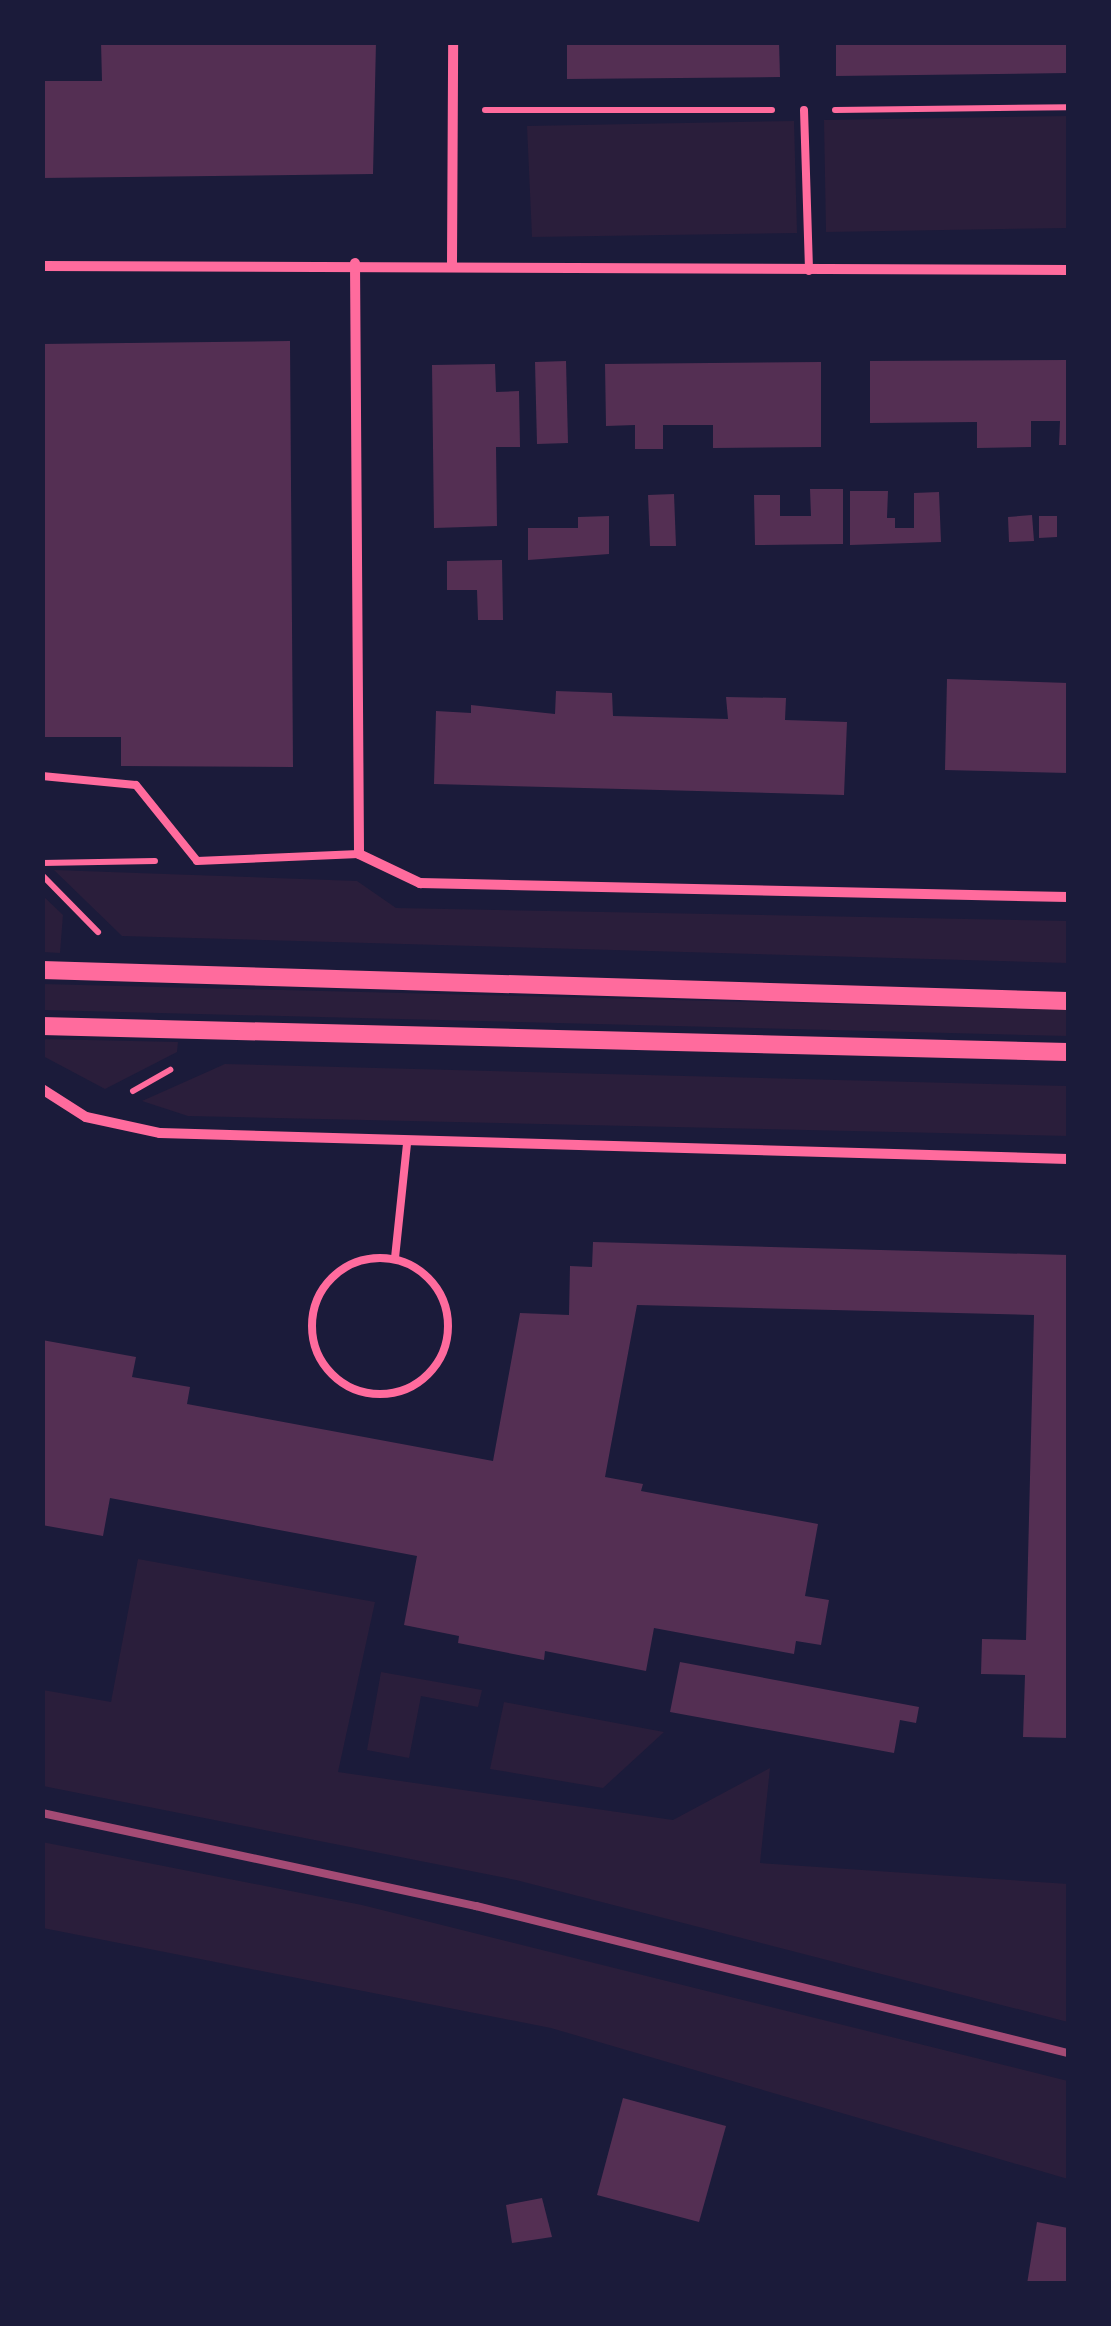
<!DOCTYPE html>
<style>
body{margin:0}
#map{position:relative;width:1111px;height:2326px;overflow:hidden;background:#1b1b3a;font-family:"Archivo Narrow",sans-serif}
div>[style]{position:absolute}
.green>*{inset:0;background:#2a1e3b}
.building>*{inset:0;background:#542f53}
.path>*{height:6px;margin:-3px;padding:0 3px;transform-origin:3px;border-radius:3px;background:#ff6b9d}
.service>*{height:8px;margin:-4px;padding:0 4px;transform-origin:4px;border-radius:4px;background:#ff6b9d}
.service>.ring{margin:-4px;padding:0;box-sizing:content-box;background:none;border:8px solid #ff6b9d;border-radius:50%}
.minor>*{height:10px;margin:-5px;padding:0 5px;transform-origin:5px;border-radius:5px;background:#ff6b9d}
.tertiary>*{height:18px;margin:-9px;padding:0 9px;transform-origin:9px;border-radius:9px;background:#ff6b9d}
.rail>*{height:8px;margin:-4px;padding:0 4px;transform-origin:4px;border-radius:4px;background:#a44b75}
span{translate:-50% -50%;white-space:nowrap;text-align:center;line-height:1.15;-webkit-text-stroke:8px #1b1b3a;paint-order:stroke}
.frame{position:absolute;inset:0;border:45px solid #1b1b3a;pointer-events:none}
</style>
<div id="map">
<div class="green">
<div style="clip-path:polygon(1068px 116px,1068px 228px,826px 232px,824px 120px)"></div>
<div style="clip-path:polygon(794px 121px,797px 233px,532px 237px,527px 126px)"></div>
<div style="clip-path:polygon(54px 870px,357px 881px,396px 908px,1068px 921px,1068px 963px,122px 936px)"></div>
<div style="clip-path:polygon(42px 895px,63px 915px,60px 953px,43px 952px)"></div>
<div style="clip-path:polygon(43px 984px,1068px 1010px,1068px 1036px,43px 1010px)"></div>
<div style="clip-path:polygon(42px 1039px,43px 1039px,178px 1042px,177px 1052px,105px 1089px,43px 1056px)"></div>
<div style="clip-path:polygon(225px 1064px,1068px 1086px,1068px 1136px,188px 1116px,142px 1101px)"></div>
<div style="clip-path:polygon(138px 1559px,375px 1602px,338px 1772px,673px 1820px,770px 1768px,760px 1863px,1068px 1884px,1068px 2022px,516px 1880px,43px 1786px,43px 1690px,111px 1702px)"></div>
<div style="clip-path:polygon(381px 1672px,482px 1690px,478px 1707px,421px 1696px,409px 1758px,367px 1750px)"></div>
<div style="clip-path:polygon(504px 1702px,664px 1732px,603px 1788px,490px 1769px)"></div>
<div style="clip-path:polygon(42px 1842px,362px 1905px,1068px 2081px,1068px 2179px,551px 2028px,43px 1928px)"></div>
</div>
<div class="building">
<div style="clip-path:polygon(101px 42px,376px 42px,373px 174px,42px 178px,42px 81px,102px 81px)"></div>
<div style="clip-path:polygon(567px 42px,779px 42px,780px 77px,567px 79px)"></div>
<div style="clip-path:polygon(836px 42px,1068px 42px,1068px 73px,836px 76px)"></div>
<div style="clip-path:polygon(290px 341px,293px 767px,121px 766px,121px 737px,42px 737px,42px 344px)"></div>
<div style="clip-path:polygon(1068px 360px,1068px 445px,1059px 445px,1060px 421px,1031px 421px,1031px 447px,977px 448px,977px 422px,870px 423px,870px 361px)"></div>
<div style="clip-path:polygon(566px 361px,568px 443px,537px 444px,535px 362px)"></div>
<div style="clip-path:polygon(821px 362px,821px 447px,713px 448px,713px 425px,663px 425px,663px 449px,635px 449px,635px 425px,606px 426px,605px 364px)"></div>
<div style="clip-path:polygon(495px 364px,496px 392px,519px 391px,520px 447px,496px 447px,497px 526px,434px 528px,432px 365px)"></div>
<div style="clip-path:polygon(810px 489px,843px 489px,843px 544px,755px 545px,754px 495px,780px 495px,780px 516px,811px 516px)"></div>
<div style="clip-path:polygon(850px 491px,888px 491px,887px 518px,895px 518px,895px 528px,914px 528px,914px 493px,939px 492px,941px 542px,850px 545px)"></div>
<div style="clip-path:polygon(674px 494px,676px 546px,650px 546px,648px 495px)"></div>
<div style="clip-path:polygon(1032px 515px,1034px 541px,1009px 542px,1008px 517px)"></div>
<div style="clip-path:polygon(609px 516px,609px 554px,528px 560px,528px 528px,578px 528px,578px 517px)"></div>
<div style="clip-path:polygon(1039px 516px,1057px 516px,1057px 537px,1039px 538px)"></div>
<div style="clip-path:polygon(502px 560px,503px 620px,478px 620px,477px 590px,447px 590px,447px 561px)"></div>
<div style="clip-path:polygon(947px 679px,1068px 683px,1068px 773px,945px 770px)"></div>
<div style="clip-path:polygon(556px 691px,612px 693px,613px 716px,728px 719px,726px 697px,786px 698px,785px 720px,847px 722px,844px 795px,434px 784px,436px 711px,471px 713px,471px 705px,555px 714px)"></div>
<div style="clip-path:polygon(593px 1242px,1068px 1255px,1068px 1738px,1023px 1737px,1025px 1675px,981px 1674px,982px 1639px,1026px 1640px,1034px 1315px,637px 1305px,605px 1477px,643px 1484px,641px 1491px,818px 1524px,805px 1596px,829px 1600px,821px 1645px,796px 1641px,794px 1654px,654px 1628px,646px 1671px,545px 1651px,544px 1660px,458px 1643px,459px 1636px,404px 1625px,417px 1556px,110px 1498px,103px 1536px,42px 1525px,42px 1340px,136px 1357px,132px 1377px,190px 1387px,187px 1404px,493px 1461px,520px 1313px,569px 1315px,570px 1266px,592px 1267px)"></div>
<div style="clip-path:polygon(680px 1662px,919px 1707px,916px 1723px,900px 1720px,894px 1753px,670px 1712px)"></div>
<div style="clip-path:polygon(623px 2098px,726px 2126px,699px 2222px,597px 2195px)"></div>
<div style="clip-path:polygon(542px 2198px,552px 2237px,512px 2243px,506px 2205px)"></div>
<div style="clip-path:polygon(1037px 2222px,1068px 2228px,1068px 2284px,1027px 2284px)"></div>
</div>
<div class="path">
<div style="left:485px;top:110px;width:287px"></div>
<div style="left:835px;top:110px;width:233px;rotate:-0.7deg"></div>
<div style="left:42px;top:863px;width:113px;rotate:-1deg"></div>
<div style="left:42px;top:875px;width:80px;rotate:45.5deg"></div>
<div style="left:133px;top:1091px;width:43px;rotate:-29.6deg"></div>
</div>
<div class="service">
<div style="left:804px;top:110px;width:161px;rotate:88.2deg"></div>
<div style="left:42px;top:776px;width:94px;rotate:5.5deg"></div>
<div style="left:136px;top:785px;width:97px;rotate:51.2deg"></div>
<div style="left:197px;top:861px;width:162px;rotate:-2.5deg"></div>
<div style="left:395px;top:1258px;width:115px;rotate:-84deg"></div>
<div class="ring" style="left:312px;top:1258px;width:128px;height:128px"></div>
</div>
<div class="minor">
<div style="left:355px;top:263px;width:591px;rotate:89.61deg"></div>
<div style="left:359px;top:854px;width:68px;rotate:25.4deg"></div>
<div style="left:420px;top:883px;width:648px;rotate:1.24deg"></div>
<div style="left:452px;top:263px;width:221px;rotate:-89.7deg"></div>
<div style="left:42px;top:266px;width:1026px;rotate:0.22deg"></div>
<div style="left:42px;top:1089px;width:52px;rotate:32.5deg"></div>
<div style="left:86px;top:1117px;width:76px;rotate:12.2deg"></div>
<div style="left:160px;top:1133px;width:908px;rotate:1.64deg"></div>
</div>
<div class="tertiary">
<div style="left:42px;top:970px;width:1026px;rotate:1.73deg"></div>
<div style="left:42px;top:1026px;width:1026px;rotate:1.45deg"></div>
</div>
<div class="rail">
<div style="left:42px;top:1813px;width:444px;rotate:12.1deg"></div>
<div style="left:476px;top:1906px;width:610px;rotate:13.95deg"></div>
</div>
<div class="frame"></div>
</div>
